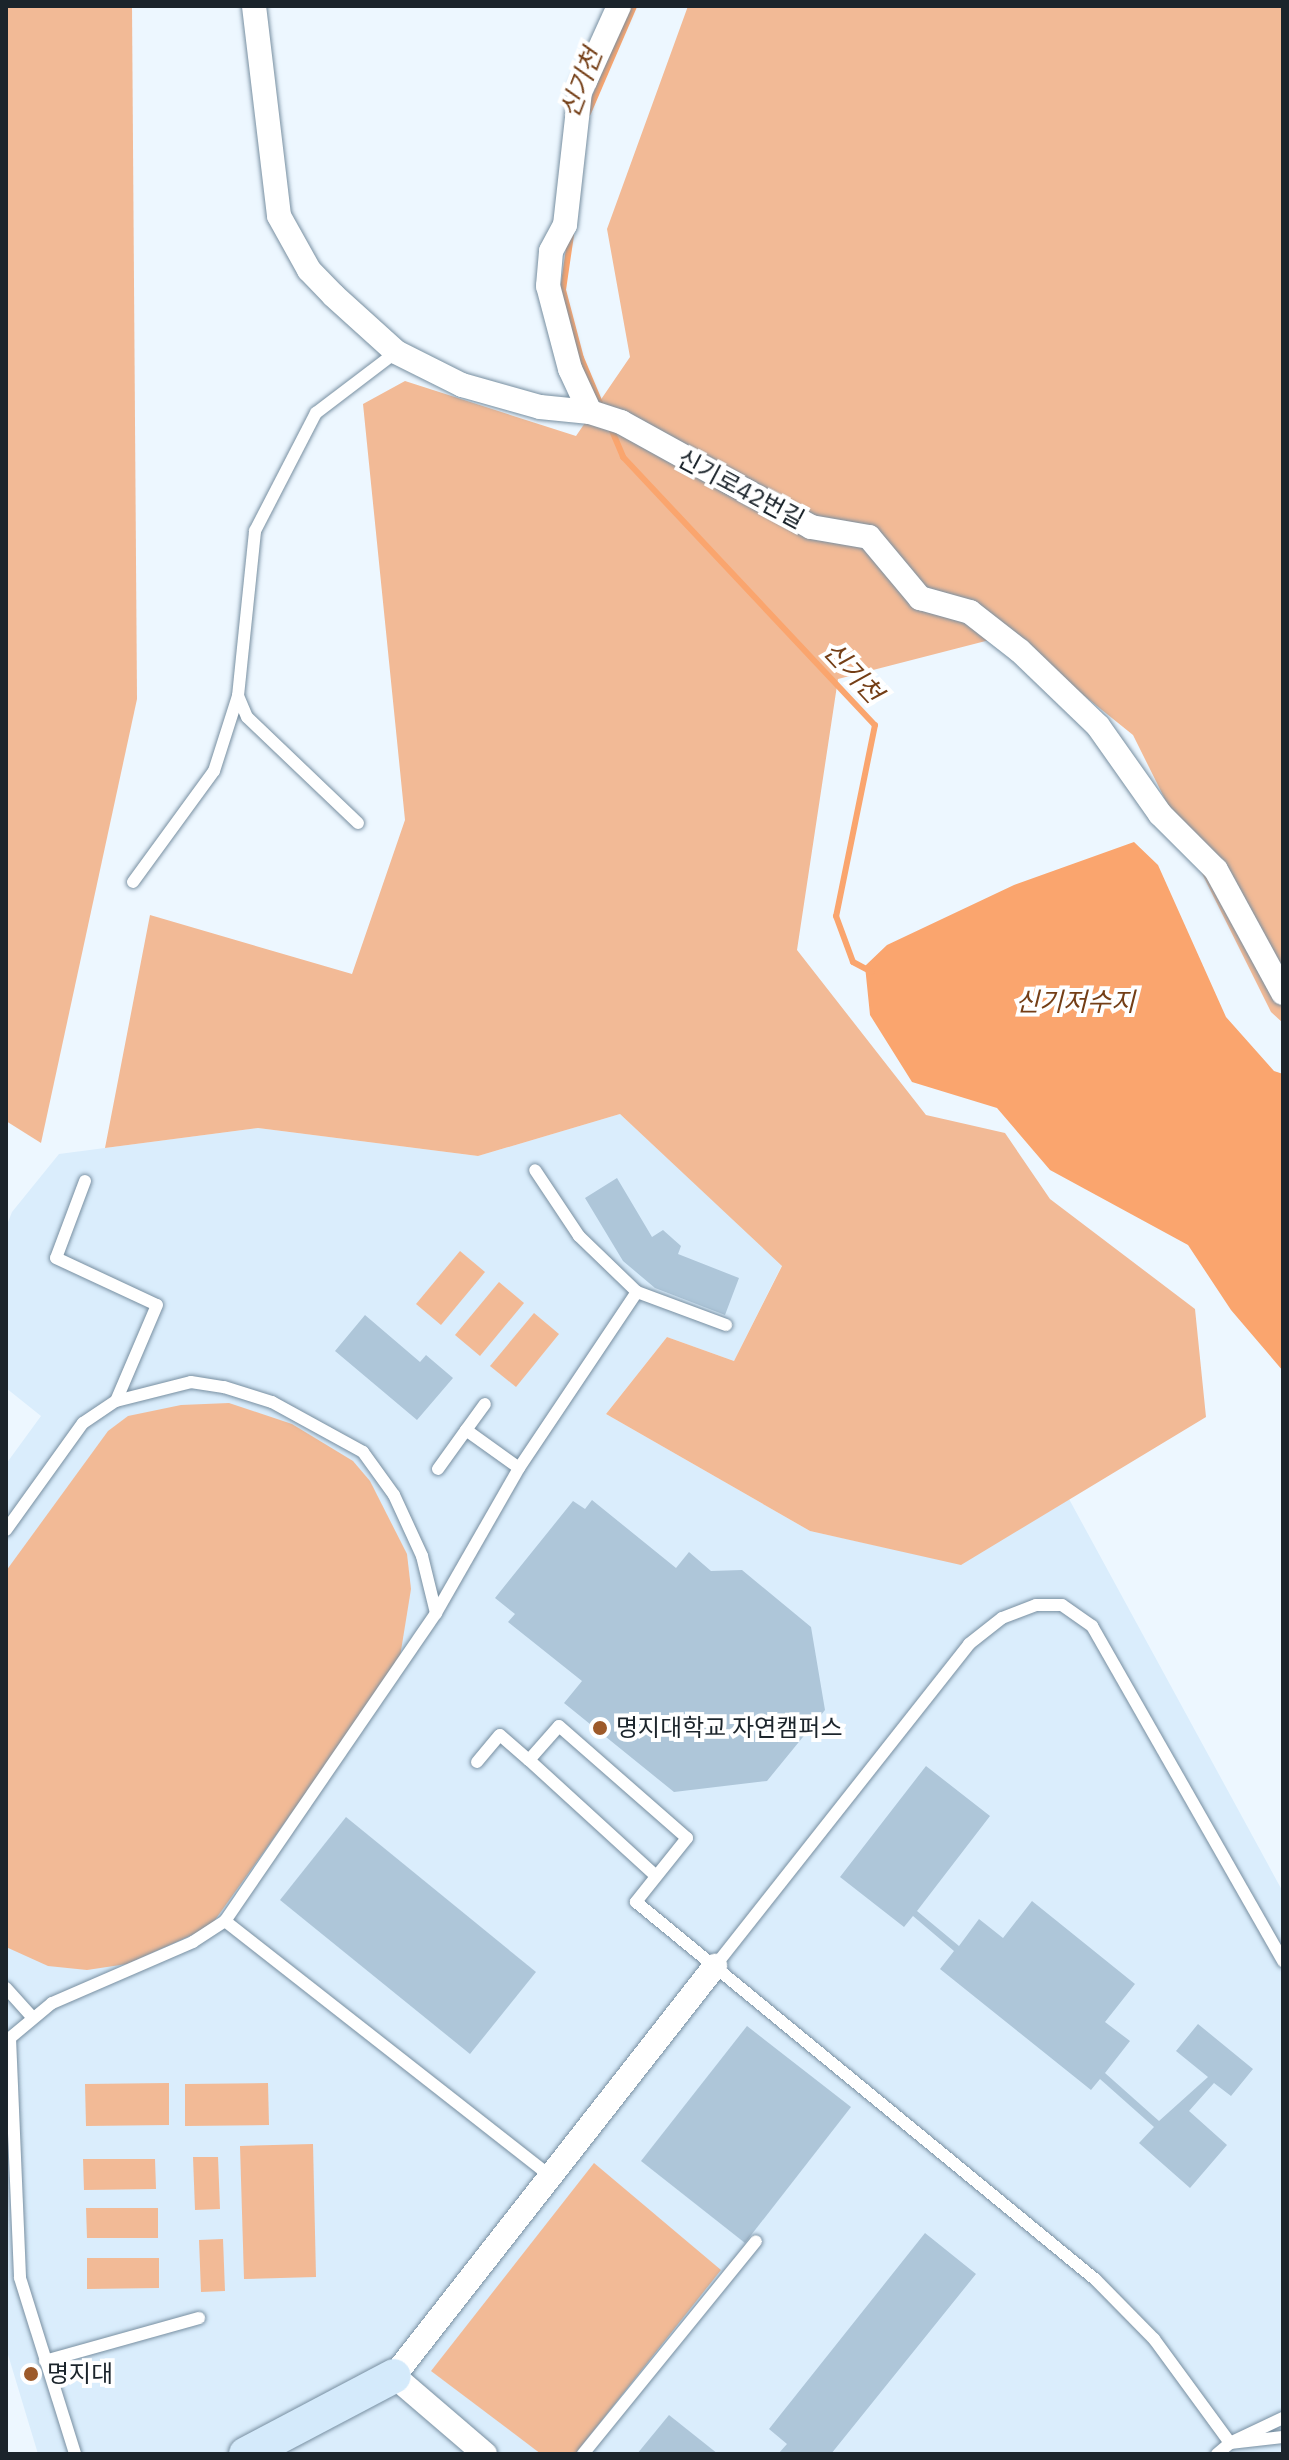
<!DOCTYPE html>
<meta charset="utf-8">
<style>
body{margin:0}
#map{position:relative;width:1289px;height:2460px;overflow:hidden;background:#edf7ff;font-family:"IBM Plex Sans","Noto Sans KR",sans-serif}
div>[style]{position:absolute}
.built>*{inset:0;background:#daedfc}
.green>*{inset:0;background:#f2ba96}
.water>*{inset:0;background:#faa56e}
.stream>*{height:6px;margin:-3px;padding:0 3px;transform-origin:3px;border-radius:3px;background:#faa56e}
.building>*{inset:0;background:#aec6d9}
.roads{filter:drop-shadow(0 0 2px #788fa1) drop-shadow(0 0 2px #788fa1)}
.lane>*{height:12px;margin:-6px;padding:0 6px;transform-origin:6px;border-radius:6px;background:#fff}
.street>*{height:24px;margin:-12px;padding:0 12px;transform-origin:12px;border-radius:12px;background:#fff}
.secondary>*{height:34px;margin:-17px;padding:0 17px;transform-origin:17px;border-radius:17px;background:#d4eafb}
.dots>*{width:22px;height:22px;translate:-50% -50%;box-sizing:border-box;border:4px solid #fff;border-radius:50%}
span{translate:-50% -50%;white-space:nowrap;text-align:center;line-height:1.15;-webkit-text-stroke:8px #fff;paint-order:stroke}
.street-label{font-size:24px;color:#1b242b}
.poi-label{font-size:24px;color:#1b242b}
.left{translate:0 -50%;text-align:left}
.water-label{font-size:26px;color:#743e16;font-style:italic}
.frame{position:absolute;inset:0;border:8px solid #1b242b;pointer-events:none}
</style>
<div id="map">
<div class="built">
<div style="clip-path:polygon(620px 1114px,782px 1265px,734px 1361px,667px 1337px,606px 1414px,810px 1531px,961px 1564px,1069px 1499px,1283px 1892px,1283px 2454px,38px 2454px,6px 2348px,6px 1464px,41px 1416px,6px 1388px,6px 1227px,12px 1212px,59px 1154px,258px 1128px,478px 1156px)"></div>
</div>
<div class="green">
<div style="clip-path:polygon(6px 6px,132px 6px,137px 699px,41px 1143px,6px 1121px)"></div>
<div style="clip-path:polygon(688px 6px,1283px 6px,1283px 1023px,1271px 1012px,1133px 735px,1009px 635px,838px 679px,797px 950px,926px 1115px,1005px 1133px,1050px 1199px,1195px 1309px,1206px 1417px,961px 1565px,810px 1531px,606px 1414px,667px 1337px,734px 1361px,782px 1266px,620px 1114px,478px 1156px,258px 1128px,105px 1148px,150px 915px,352px 974px,405px 820px,363px 404px,405px 381px,576px 436px,630px 357px,607px 229px)"></div>
<div style="clip-path:polygon(460px 1251px,485px 1272px,441px 1325px,416px 1304px)"></div>
<div style="clip-path:polygon(499px 1282px,524px 1303px,480px 1356px,455px 1335px)"></div>
<div style="clip-path:polygon(534px 1313px,559px 1334px,516px 1387px,490px 1366px)"></div>
<div style="clip-path:polygon(229px 1403px,292px 1424px,353px 1461px,370px 1481px,407px 1554px,411px 1589px,399px 1663px,210px 1927px,127px 1964px,87px 1970px,48px 1966px,6px 1947px,6px 1571px,108px 1431px,128px 1416px,181px 1405px)"></div>
<div style="clip-path:polygon(169px 2083px,169px 2125px,86px 2126px,85px 2084px)"></div>
<div style="clip-path:polygon(268px 2083px,269px 2125px,185px 2126px,185px 2084px)"></div>
<div style="clip-path:polygon(313px 2144px,316px 2277px,244px 2279px,240px 2146px)"></div>
<div style="clip-path:polygon(193px 2157px,218px 2157px,220px 2209px,195px 2210px)"></div>
<div style="clip-path:polygon(83px 2159px,155px 2159px,156px 2189px,84px 2190px)"></div>
<div style="clip-path:polygon(594px 2163px,721px 2270px,575px 2454px,541px 2454px,431px 2371px)"></div>
<div style="clip-path:polygon(86px 2208px,158px 2208px,158px 2238px,87px 2238px)"></div>
<div style="clip-path:polygon(223px 2239px,225px 2291px,201px 2292px,199px 2240px)"></div>
<div style="clip-path:polygon(87px 2258px,159px 2258px,159px 2288px,87px 2289px)"></div>
</div>
<div class="water">
<div style="clip-path:polygon(1134px 842px,1158px 865px,1226px 1017px,1274px 1071px,1283px 1074px,1283px 1371px,1231px 1310px,1188px 1245px,1050px 1170px,997px 1108px,912px 1082px,870px 1015px,865px 966px,887px 945px,1014px 885px)"></div>
</div>
<div class="stream">
<div style="left:588px;top:113px;width:116px;rotate:-66.7deg"></div>
<div style="left:571px;top:235px;width:56px;rotate:98.3deg"></div>
<div style="left:563px;top:290px;width:70px;rotate:75.2deg"></div>
<div style="left:581px;top:358px;width:54px;rotate:67.2deg"></div>
<div style="left:610px;top:426px;width:34px;rotate:67deg"></div>
<div style="left:623px;top:457px;width:368px;rotate:46.8deg"></div>
<div style="left:875px;top:725px;width:195px;rotate:101.5deg"></div>
<div style="left:836px;top:916px;width:49px;rotate:69.7deg"></div>
<div style="left:853px;top:962px;width:21px;rotate:28deg"></div>
</div>
<div class="building">
<div style="clip-path:polygon(617px 1178px,652px 1237px,663px 1230px,681px 1246px,678px 1254px,739px 1278px,725px 1315px,655px 1288px,623px 1261px,585px 1198px)"></div>
<div style="clip-path:polygon(365px 1315px,420px 1362px,426px 1355px,453px 1378px,417px 1420px,335px 1351px)"></div>
<div style="clip-path:polygon(592px 1500px,676px 1568px,689px 1552px,711px 1571px,742px 1570px,811px 1627px,825px 1710px,767px 1781px,674px 1792px,564px 1703px,582px 1681px,508px 1622px,515px 1614px,495px 1598px,573px 1501px,585px 1509px)"></div>
<div style="clip-path:polygon(926px 1766px,990px 1816px,917px 1911px,959px 1946px,979px 1919px,1003px 1938px,1032px 1901px,1135px 1984px,1105px 2022px,1130px 2041px,1105px 2073px,1159px 2121px,1208px 2077px,1176px 2051px,1198px 2024px,1253px 2069px,1231px 2096px,1214px 2083px,1189px 2111px,1227px 2145px,1190px 2188px,1139px 2143px,1154px 2127px,1100px 2079px,1091px 2090px,940px 1969px,954px 1951px,913px 1916px,904px 1927px,840px 1877px)"></div>
<div style="clip-path:polygon(346px 1817px,536px 1972px,470px 2054px,280px 1900px)"></div>
<div style="clip-path:polygon(747px 2026px,851px 2107px,745px 2243px,641px 2161px)"></div>
<div style="clip-path:polygon(925px 2233px,976px 2274px,831px 2454px,778px 2454px,787px 2444px,769px 2429px)"></div>
<div style="clip-path:polygon(669px 2415px,718px 2454px,637px 2454px)"></div>
</div>
<div class="roads">
<div class="lane">
<div style="left:358px;top:823px;width:153px;rotate:-136.3deg"></div>
<div style="left:247px;top:717px;width:23px;rotate:-113deg"></div>
<div style="left:238px;top:696px;width:166px;rotate:-84.1deg"></div>
<div style="left:255px;top:531px;width:133px;rotate:-62.7deg"></div>
<div style="left:316px;top:413px;width:101px;rotate:-37.3deg"></div>
<div style="left:133px;top:882px;width:137px;rotate:-53.9deg"></div>
<div style="left:214px;top:771px;width:79px;rotate:-72.3deg"></div>
<div style="left:85px;top:1181px;width:82px;rotate:110.6deg"></div>
<div style="left:56px;top:1258px;width:111px;rotate:25deg"></div>
<div style="left:157px;top:1305px;width:104px;rotate:113.1deg"></div>
<div style="left:637px;top:1292px;width:95px;rotate:20.3deg"></div>
<div style="left:466px;top:1430px;width:32px;rotate:-54deg"></div>
<div style="left:438px;top:1469px;width:48px;rotate:-54.3deg"></div>
<div style="left:466px;top:1430px;width:65px;rotate:35.6deg"></div>
<div style="left:6px;top:1530px;width:132px;rotate:-54.3deg"></div>
<div style="left:83px;top:1423px;width:40px;rotate:-34deg"></div>
<div style="left:116px;top:1401px;width:77px;rotate:-14.2deg"></div>
<div style="left:191px;top:1382px;width:33px;rotate:9deg"></div>
<div style="left:224px;top:1387px;width:50px;rotate:17.4deg"></div>
<div style="left:272px;top:1402px;width:104px;rotate:28.8deg"></div>
<div style="left:363px;top:1452px;width:53px;rotate:54.2deg"></div>
<div style="left:394px;top:1495px;width:67px;rotate:65.3deg"></div>
<div style="left:422px;top:1556px;width:59px;rotate:76.2deg"></div>
<div style="left:436px;top:1613px;width:373px;rotate:124.4deg"></div>
<div style="left:225px;top:1921px;width:38px;rotate:147deg"></div>
<div style="left:193px;top:1942px;width:154px;rotate:156.6deg"></div>
<div style="left:52px;top:2003px;width:55px;rotate:140.2deg"></div>
<div style="left:10px;top:2038px;width:240px;rotate:87.6deg"></div>
<div style="left:20px;top:2278px;width:184px;rotate:72.6deg"></div>
<div style="left:436px;top:1613px;width:167px;rotate:-60.2deg"></div>
<div style="left:519px;top:1468px;width:212px;rotate:-56.2deg"></div>
<div style="left:637px;top:1292px;width:81px;rotate:-136deg"></div>
<div style="left:579px;top:1236px;width:79px;rotate:-123.7deg"></div>
<div style="left:477px;top:1762px;width:35px;rotate:-50deg"></div>
<div style="left:500px;top:1735px;width:38px;rotate:41deg"></div>
<div style="left:656px;top:1876px;width:172px;rotate:-137.6deg"></div>
<div style="left:529px;top:1760px;width:45px;rotate:-48.6deg"></div>
<div style="left:559px;top:1726px;width:170px;rotate:41.2deg"></div>
<div style="left:687px;top:1838px;width:82px;rotate:128.6deg"></div>
<div style="left:636px;top:1902px;width:595px;rotate:39.41deg"></div>
<div style="left:1096px;top:2280px;width:83px;rotate:45.5deg"></div>
<div style="left:1154px;top:2339px;width:129px;rotate:53.8deg"></div>
<div style="left:1230px;top:2443px;width:59px;rotate:-25.3deg"></div>
<div style="left:225px;top:1921px;width:415px;rotate:38.1deg"></div>
<div style="left:715px;top:1966px;width:410px;rotate:-51.7deg"></div>
<div style="left:969px;top:1644px;width:42px;rotate:-38.2deg"></div>
<div style="left:1002px;top:1618px;width:36px;rotate:-21deg"></div>
<div style="left:1036px;top:1605px;width:26px"></div>
<div style="left:1062px;top:1605px;width:37px;rotate:35deg"></div>
<div style="left:1092px;top:1626px;width:386px;rotate:60.3deg"></div>
<div style="left:6px;top:1988px;width:38px;rotate:48deg"></div>
<div style="left:45px;top:2361px;width:160px;rotate:-15.6deg"></div>
<div style="left:583px;top:2454px;width:274px;rotate:-50.9deg"></div>
<div style="left:1217px;top:2454px;width:17px;rotate:-40deg"></div>
<div style="left:1230px;top:2443px;width:53px;rotate:-6.5deg"></div>
</div>
<div class="street">
<div style="left:254px;top:6px;width:211px;rotate:83.2deg"></div>
<div style="left:279px;top:216px;width:62px;rotate:60.9deg"></div>
<div style="left:309px;top:270px;width:35px;rotate:46deg"></div>
<div style="left:333px;top:295px;width:85px;rotate:42.1deg"></div>
<div style="left:396px;top:352px;width:74px;rotate:26.6deg"></div>
<div style="left:462px;top:385px;width:81px;rotate:15.8deg"></div>
<div style="left:540px;top:407px;width:50px;rotate:5.7deg"></div>
<div style="left:590px;top:412px;width:33px;rotate:18deg"></div>
<div style="left:621px;top:422px;width:217px;rotate:28.9deg"></div>
<div style="left:811px;top:527px;width:59px;rotate:9.8deg"></div>
<div style="left:869px;top:537px;width:80px;rotate:50.1deg"></div>
<div style="left:920px;top:598px;width:52px;rotate:15.6deg"></div>
<div style="left:970px;top:612px;width:63px;rotate:38deg"></div>
<div style="left:1020px;top:651px;width:108px;rotate:43.9deg"></div>
<div style="left:1098px;top:726px;width:108px;rotate:54.8deg"></div>
<div style="left:1160px;top:814px;width:79px;rotate:45deg"></div>
<div style="left:1216px;top:870px;width:140px;rotate:61.4deg"></div>
<div style="left:590px;top:412px;width:47px;rotate:-114.9deg"></div>
<div style="left:570px;top:369px;width:86px;rotate:-104.8deg"></div>
<div style="left:548px;top:286px;width:35px;rotate:-85deg"></div>
<div style="left:551px;top:251px;width:30px;rotate:-62deg"></div>
<div style="left:565px;top:225px;width:134px;rotate:-83.6deg"></div>
<div style="left:580px;top:92px;width:94px;rotate:-65.6deg"></div>
<div style="left:485px;top:2454px;width:120px;rotate:-139.4deg"></div>
<div style="left:394px;top:2376px;width:521px;rotate:-51.94deg"></div>
</div>
<div class="secondary">
<div style="left:246px;top:2454px;width:167px;rotate:-27.8deg"></div>
</div>
</div>
<div class="dots">
<div style="left:600px;top:1728px;background:#9d5a2a"></div>
<div style="left:31px;top:2374px;background:#9d5a2a"></div>
</div>
<div class="street-label">
<span style="left:741px;top:489px;rotate:28deg">신기로42번길</span>
</div>
<div class="poi-label">
<span class="left" style="left:616px;top:1728px">명지대학교 자연캠퍼스</span>
<span class="left" style="left:47px;top:2374px">명지대</span>
</div>
<div class="water-label">
<span style="left:581px;top:83px;rotate:-69deg">신기천</span>
<span style="left:853px;top:672px;rotate:47deg">신기천</span>
<span style="left:1075px;top:1002px">신기저수지</span>
</div>
<div class="frame"></div>
</div>
